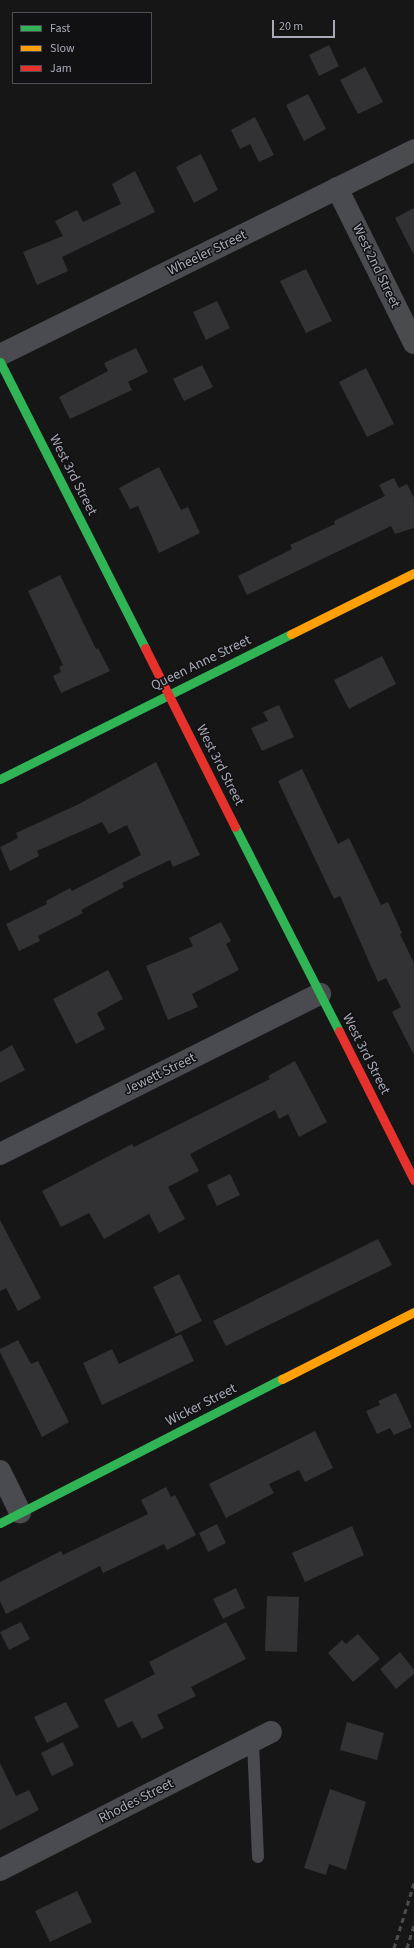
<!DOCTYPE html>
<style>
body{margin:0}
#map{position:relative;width:414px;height:1948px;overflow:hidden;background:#161616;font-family:"Source Sans 3",sans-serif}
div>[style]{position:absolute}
.building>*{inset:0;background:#323234}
.lane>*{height:12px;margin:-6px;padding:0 6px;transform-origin:6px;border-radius:6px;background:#4a4b4f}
.street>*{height:22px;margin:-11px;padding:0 11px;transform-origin:11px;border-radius:11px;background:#4a4b4f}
.fast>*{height:9px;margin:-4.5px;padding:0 4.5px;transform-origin:4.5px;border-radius:4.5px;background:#30b455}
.slow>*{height:9px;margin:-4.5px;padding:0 4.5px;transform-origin:4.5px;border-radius:4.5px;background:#ff9f0a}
.jam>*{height:9px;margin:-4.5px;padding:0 4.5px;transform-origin:4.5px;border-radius:4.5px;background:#e5322d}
.rail>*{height:3px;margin-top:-1.5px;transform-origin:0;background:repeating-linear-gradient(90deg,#4b4c4f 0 5px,transparent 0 9px)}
span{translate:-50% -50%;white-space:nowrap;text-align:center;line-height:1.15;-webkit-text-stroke:3px #111012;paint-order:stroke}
.street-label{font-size:14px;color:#a7a9b7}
.legend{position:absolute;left:12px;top:12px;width:140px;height:72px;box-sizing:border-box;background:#111012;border:1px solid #4d4d54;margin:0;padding:5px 7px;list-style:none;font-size:12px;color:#a7a9b7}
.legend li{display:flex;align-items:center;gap:8px;height:20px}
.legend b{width:20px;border:1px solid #4d4d54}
.scale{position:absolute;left:272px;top:20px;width:63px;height:18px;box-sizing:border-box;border:2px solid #a7a9b7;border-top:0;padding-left:5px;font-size:12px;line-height:14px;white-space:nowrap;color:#a7a9b7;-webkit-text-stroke:3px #111012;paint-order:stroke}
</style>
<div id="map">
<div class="building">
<div style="clip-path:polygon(329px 45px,339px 66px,319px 76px,309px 55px)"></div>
<div style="clip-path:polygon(365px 67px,383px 102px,358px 114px,340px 80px)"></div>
<div style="clip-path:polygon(308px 94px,326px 129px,304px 141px,286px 105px)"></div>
<div style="clip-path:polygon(255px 117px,274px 155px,259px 162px,250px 144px,240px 149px,231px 130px)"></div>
<div style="clip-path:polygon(201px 154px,218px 190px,194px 203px,176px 167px)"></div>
<div style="clip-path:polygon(135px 171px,155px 212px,62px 257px,68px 271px,37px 285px,23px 252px,63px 236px,55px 221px,77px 210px,83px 222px,121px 204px,112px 184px)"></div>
<div style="clip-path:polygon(414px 208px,414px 255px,395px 218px)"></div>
<div style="clip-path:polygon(306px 269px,332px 321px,306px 333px,280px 281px)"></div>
<div style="clip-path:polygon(217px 301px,230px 328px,206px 340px,193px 312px)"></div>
<div style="clip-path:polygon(136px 348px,148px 372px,128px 382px,132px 390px,70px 419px,59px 397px,108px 371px,104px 363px)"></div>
<div style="clip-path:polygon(202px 365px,213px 387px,184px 401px,173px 379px)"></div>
<div style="clip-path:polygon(366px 368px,394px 424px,367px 437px,339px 382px)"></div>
<div style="clip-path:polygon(159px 467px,181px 510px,188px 507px,200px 533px,159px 553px,138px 506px,130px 509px,119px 488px)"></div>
<div style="clip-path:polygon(394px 478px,399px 488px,407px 484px,414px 498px,414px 528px,395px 534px,391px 526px,247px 595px,238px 576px,292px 549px,290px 545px,335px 524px,334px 521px,385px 496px,379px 485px)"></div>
<div style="clip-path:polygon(60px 575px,96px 649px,98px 648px,110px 671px,61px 693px,53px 676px,61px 672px,59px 667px,63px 665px,28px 591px)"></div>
<div style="clip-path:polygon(382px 656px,396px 684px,349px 709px,334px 680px)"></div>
<div style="clip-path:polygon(279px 705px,294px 737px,262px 751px,251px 728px,268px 721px,263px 712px)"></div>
<div style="clip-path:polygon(156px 762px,200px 855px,173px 867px,170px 860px,122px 883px,124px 887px,81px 910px,83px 913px,38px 936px,40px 941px,19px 951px,6px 924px,47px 904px,46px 901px,70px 888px,72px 891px,141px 855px,127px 825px,109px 834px,102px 822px,37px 851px,39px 856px,10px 871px,0 847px,18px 838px,16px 833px,79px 804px)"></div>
<div style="clip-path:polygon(302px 769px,338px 844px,349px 838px,381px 905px,388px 902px,402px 933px,400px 934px,414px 963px,414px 1055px,392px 1012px,401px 1007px,386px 978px,378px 982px,340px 896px,334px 899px,278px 781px)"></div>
<div style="clip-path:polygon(221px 922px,231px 941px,226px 944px,239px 970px,192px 994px,198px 1007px,168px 1020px,146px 966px,193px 946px,189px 938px)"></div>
<div style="clip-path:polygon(108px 970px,123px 999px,97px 1013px,105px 1029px,76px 1044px,53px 999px)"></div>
<div style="clip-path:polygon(12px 1045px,25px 1070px,0 1083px,0 1052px)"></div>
<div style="clip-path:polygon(295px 1061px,327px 1122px,299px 1137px,288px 1114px,279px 1119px,275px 1110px,190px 1154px,199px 1171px,168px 1187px,185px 1219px,159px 1233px,149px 1214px,104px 1239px,89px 1213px,61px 1227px,42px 1191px,132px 1144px,134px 1147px,270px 1079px,268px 1076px)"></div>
<div style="clip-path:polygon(230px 1174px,240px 1195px,217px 1206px,207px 1185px)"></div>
<div style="clip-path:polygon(0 1220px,41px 1298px,18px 1311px,6px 1288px,0 1291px)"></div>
<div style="clip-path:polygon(378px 1239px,392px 1265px,226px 1346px,213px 1321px)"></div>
<div style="clip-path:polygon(179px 1274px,202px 1321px,176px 1334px,153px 1287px)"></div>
<div style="clip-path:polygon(181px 1334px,194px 1361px,102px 1405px,83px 1363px,112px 1349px,119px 1364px)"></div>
<div style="clip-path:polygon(18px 1340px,31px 1364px,38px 1361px,69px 1422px,42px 1437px,0 1352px,0 1349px)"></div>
<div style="clip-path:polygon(396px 1393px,412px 1427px,394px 1435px,390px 1428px,377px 1434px,366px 1411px,380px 1405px,378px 1401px)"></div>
<div style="clip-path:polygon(315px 1431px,333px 1468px,305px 1482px,299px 1470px,269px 1484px,274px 1493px,226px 1518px,209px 1484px)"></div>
<div style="clip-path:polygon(166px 1487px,171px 1497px,175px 1495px,196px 1535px,167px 1550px,164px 1544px,103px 1573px,100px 1566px,6px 1614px,0 1601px,0 1582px,61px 1551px,63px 1555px,148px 1514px,141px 1500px)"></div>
<div style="clip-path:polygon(217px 1524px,226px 1543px,208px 1552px,199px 1533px)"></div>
<div style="clip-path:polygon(352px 1526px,364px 1555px,305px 1582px,292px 1553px)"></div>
<div style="clip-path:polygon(236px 1588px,245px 1608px,223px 1619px,213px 1599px)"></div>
<div style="clip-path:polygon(267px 1596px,299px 1597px,297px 1652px,265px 1651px)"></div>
<div style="clip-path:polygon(21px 1622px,30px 1639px,9px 1650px,0 1632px)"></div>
<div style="clip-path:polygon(226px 1622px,246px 1659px,191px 1687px,196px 1696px,157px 1715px,164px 1728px,142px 1739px,132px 1721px,118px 1728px,104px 1700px,155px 1674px,149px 1662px)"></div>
<div style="clip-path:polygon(358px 1634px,380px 1659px,353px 1682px,328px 1653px,342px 1640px,346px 1644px)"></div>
<div style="clip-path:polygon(400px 1652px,414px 1670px,414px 1674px,396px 1689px,380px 1669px)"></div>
<div style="clip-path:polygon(66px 1702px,79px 1727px,47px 1743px,34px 1717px)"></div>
<div style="clip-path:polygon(347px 1722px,384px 1733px,377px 1760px,340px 1750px)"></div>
<div style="clip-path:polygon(63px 1742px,74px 1765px,52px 1776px,41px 1753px)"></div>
<div style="clip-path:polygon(0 1763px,16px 1796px,29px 1790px,39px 1810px,0 1830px)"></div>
<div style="clip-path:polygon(330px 1789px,366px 1802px,346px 1870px,329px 1864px,326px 1875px,304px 1868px)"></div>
<div style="clip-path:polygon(77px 1891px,92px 1922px,50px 1942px,35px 1911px)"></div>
</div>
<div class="lane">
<div style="left:253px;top:1742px;width:115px;rotate:87.5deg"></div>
</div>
<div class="street">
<div style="left:337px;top:188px;width:173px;rotate:63.6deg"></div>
<div style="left:0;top:355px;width:462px;rotate:-26.3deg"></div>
<div style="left:0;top:1154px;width:358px;rotate:-26.6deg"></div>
<div style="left:0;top:1471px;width:46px;rotate:64deg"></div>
<div style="left:0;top:1870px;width:304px;rotate:-27deg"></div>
</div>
<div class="fast">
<div style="left:0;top:362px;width:321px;rotate:63.1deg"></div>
<div style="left:0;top:779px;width:325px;rotate:-26.5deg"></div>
<div style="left:235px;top:827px;width:229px;rotate:63deg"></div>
<div style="left:0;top:1523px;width:317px;rotate:-27.1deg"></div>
</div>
<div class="slow">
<div style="left:291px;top:634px;width:137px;rotate:-26.4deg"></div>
<div style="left:282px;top:1379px;width:148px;rotate:-26.9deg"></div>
</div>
<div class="jam">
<div style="left:145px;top:648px;width:200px;rotate:63.3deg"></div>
<div style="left:339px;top:1031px;width:167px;rotate:63.3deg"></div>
</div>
<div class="rail">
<div style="left:394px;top:1948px;width:68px;rotate:-72.9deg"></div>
<div style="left:407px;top:1948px;width:24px;rotate:-73deg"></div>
</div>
<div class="street-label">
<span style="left:207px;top:253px;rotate:-26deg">Wheeler Street</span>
<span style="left:376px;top:266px;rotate:64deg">West 2nd Street</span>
<span style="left:73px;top:475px;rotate:63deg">West 3rd Street</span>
<span style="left:201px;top:663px;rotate:-26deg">Queen Anne Street</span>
<span style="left:220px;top:765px;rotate:63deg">West 3rd Street</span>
<span style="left:366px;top:1054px;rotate:63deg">West 3rd Street</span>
<span style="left:160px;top:1074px;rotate:-26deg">Jewett Street</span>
<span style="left:201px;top:1405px;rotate:-27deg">Wicker Street</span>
<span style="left:136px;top:1801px;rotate:-27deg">Rhodes Street</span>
</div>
<ul class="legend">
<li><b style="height:5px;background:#30b455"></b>Fast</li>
<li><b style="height:5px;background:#ff9f0a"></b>Slow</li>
<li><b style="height:5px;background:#e5322d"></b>Jam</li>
</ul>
<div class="scale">20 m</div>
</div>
